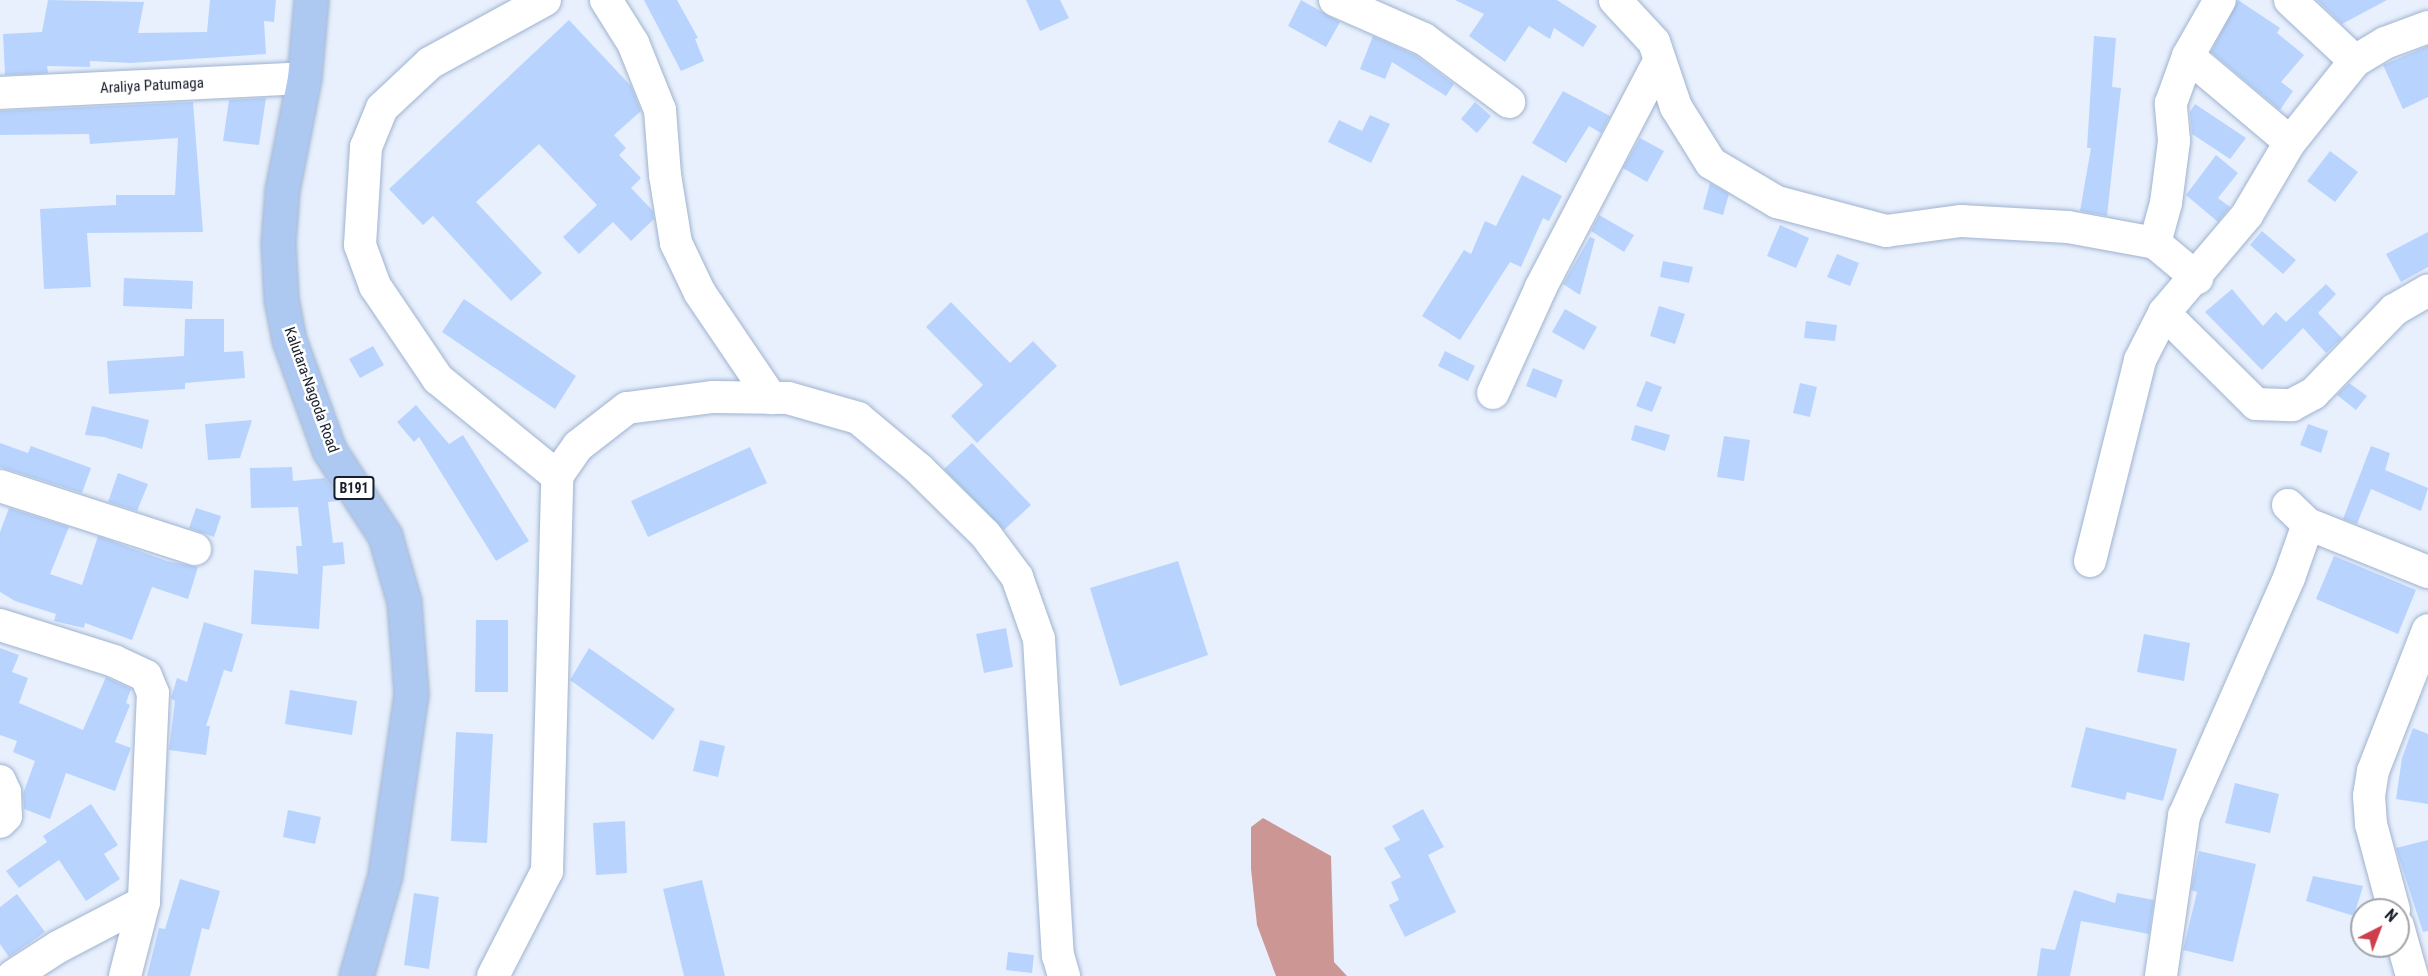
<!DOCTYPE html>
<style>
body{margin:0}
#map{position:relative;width:2428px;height:976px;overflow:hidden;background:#e8f0fd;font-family:"Roboto Condensed",sans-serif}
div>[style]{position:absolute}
.water>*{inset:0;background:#cc9695}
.building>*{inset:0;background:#b8d4fe}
.roads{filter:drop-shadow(0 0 2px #9fb3d0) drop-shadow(0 0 2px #9fb3d0)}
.minor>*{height:32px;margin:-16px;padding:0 16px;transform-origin:16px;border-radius:16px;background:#fff}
.major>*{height:33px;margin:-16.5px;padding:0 16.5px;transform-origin:16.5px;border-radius:16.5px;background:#adc9f2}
span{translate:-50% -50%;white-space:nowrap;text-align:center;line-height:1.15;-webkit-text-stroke:5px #fff;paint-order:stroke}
.shield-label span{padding:2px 4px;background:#fff;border:2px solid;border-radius:4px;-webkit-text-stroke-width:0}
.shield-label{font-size:14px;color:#181f2a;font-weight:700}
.street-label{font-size:15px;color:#181f2a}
.north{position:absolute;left:2350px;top:898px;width:60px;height:60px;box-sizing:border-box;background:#fff;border:2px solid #a3a5aa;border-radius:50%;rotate:42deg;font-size:16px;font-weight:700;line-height:24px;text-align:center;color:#181f2a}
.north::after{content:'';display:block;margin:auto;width:21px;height:27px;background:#cf3e4c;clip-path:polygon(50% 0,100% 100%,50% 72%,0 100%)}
</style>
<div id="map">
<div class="water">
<div style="clip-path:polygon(1263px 818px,1331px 856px,1334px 962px,1347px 976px,1276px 976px,1257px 925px,1251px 869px,1251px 827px)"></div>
</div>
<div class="building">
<div style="clip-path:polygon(48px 0,144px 2px,138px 33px,207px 32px,210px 0,276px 0,274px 22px,264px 21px,266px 54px,131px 63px,90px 61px,90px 67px,47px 66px,48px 73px,5px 75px,3px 34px,42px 32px)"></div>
<div style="clip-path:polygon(644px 0,677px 0,698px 38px,695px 39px,704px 61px,681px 71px)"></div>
<div style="clip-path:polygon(1026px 0,1060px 0,1069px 18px,1040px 31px)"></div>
<div style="clip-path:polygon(1301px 0,1340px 22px,1326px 47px,1288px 26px)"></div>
<div style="clip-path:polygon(1455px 0,1557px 0,1597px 26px,1583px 47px,1554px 28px,1550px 39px,1529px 26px,1505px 62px,1469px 36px,1484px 14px)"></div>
<div style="clip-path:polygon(2238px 0,2280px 28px,2277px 33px,2304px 55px,2281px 82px,2293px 91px,2280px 110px,2211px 52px)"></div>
<div style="clip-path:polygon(2317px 0,2387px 0,2342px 24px)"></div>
<div style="clip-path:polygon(569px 20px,631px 86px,641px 111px,614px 135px,626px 148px,619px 155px,641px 178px,631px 188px,653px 211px,654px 219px,631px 241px,613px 222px,579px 254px,563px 237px,597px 205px,539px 144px,476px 202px,542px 273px,511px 301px,433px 216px,423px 225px,389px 189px)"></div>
<div style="clip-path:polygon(1373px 36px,1415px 55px,1454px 84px,1446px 96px,1392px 62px,1385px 79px,1360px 69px)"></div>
<div style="clip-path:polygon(2094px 36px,2116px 38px,2112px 87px,2121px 88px,2107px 216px,2080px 211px,2091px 148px,2087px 148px)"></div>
<div style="clip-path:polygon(2428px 46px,2428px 97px,2403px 109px,2383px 65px)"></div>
<div style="clip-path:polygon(1563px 91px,1610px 116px,1601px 133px,1589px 126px,1566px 163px,1532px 143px)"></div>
<div style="clip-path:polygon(266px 98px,259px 145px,223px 141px,229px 100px)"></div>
<div style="clip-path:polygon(193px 102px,203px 232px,87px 233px,91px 287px,44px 289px,40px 209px,116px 205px,116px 195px,175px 195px,178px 138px,90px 144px,89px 134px,0 135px,0 111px)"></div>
<div style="clip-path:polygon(1475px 102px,1491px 116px,1477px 133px,1461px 119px)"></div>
<div style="clip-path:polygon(2195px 104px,2246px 138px,2230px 159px,2192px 134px,2190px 112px)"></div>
<div style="clip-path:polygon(1370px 115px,1390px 124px,1371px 163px,1328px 142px,1339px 120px,1362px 131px)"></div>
<div style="clip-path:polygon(1640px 138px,1664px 151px,1647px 182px,1623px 168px)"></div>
<div style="clip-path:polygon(2330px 151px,2358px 172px,2335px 202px,2307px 181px)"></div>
<div style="clip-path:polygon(2216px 155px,2238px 173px,2218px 198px,2230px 207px,2218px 222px,2186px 195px)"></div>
<div style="clip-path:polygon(1522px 175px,1562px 196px,1549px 221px,1543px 218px,1521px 267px,1510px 262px,1460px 340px,1422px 316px,1464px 250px,1471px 254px,1485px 221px,1496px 226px)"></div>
<div style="clip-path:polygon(1710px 183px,1729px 194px,1723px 215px,1703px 209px)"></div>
<div style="clip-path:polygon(1599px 215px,1634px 235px,1624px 252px,1591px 231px)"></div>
<div style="clip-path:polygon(1780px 225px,1809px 238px,1796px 268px,1767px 256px)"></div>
<div style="clip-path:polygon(2262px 231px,2296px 260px,2283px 274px,2250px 245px)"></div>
<div style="clip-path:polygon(2428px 232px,2428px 267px,2401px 282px,2386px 254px)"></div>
<div style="clip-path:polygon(1590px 237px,1595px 239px,1580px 295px,1563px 284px)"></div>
<div style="clip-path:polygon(1837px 254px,1859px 263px,1850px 286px,1827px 277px)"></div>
<div style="clip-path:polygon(1663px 261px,1693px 267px,1689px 283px,1660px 277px)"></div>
<div style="clip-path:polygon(124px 278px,193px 281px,192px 309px,123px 306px)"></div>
<div style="clip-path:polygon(2326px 284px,2336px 294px,2318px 313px,2342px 338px,2326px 353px,2303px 328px,2262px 370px,2205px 312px,2232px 289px,2263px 326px,2276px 312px,2286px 322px)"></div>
<div style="clip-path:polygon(464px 299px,576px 376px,555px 409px,442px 332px)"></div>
<div style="clip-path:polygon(951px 302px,1010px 363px,1033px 341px,1057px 366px,977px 443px,951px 416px,983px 385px,926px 327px)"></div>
<div style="clip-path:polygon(1659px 306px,1685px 314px,1675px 344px,1650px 336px)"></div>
<div style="clip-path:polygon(1565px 309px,1597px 327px,1584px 350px,1552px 332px)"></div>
<div style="clip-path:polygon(185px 319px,224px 319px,224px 352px,243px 351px,245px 378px,185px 383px,185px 389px,109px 394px,107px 361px,184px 356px)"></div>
<div style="clip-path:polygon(1806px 321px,1837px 325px,1835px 341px,1804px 338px)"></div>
<div style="clip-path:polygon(373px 346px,384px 365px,360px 378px,349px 359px)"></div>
<div style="clip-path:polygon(1445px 351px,1475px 366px,1468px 381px,1438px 366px)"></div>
<div style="clip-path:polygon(1533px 368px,1563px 380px,1556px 398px,1526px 386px)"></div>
<div style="clip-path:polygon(1646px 381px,1662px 387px,1652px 412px,1636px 406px)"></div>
<div style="clip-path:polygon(1800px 383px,1817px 387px,1810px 417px,1793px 413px)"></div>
<div style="clip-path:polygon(2349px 383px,2367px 396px,2356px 410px,2337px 395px)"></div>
<div style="clip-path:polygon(416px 405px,449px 444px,463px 435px,529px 541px,496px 561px,419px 437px,414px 442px,397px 422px)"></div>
<div style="clip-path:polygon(92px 406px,149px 420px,142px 449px,104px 437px,85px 435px)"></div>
<div style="clip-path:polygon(252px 420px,240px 458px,208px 460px,205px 424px)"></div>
<div style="clip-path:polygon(2308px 424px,2328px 431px,2321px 453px,2300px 445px)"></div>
<div style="clip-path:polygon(1635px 425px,1670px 435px,1665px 451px,1631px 440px)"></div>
<div style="clip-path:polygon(1724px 436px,1750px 440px,1744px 481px,1717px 477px)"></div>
<div style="clip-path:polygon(0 443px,28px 453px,31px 446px,91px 468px,82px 493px,0 467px)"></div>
<div style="clip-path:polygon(972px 443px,1031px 505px,1004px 530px,944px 469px)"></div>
<div style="clip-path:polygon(2371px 446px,2390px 453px,2385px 470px,2428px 488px,2421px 511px,2371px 489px,2357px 524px,2343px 519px)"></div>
<div style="clip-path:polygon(750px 447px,767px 483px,648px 537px,631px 501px)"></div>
<div style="clip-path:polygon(292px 467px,293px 481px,325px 478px,340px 501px,328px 502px,333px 543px,343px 542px,345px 564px,323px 566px,319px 629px,251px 624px,254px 570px,298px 574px,296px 546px,302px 546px,298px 507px,251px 508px,250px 468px)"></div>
<div style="clip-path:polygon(118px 473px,148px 484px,137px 511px,108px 502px)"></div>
<div style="clip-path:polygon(9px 508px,69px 527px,50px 574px,82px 585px,98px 536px,167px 561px,198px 567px,188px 599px,152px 587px,132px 640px,85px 623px,84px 628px,54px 621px,56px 614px,15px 601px,0 592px,0 532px)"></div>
<div style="clip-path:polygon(196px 508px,221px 516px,214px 537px,189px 528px)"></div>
<div style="clip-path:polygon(2334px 556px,2416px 590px,2398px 634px,2316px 599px)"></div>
<div style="clip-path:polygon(1178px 561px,1208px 655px,1120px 686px,1090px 588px)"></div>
<div style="clip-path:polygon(476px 620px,508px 620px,508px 692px,475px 692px)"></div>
<div style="clip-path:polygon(204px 622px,243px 634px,232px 672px,224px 670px,206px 726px,210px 726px,206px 755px,169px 750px,175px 701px,171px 698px,177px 678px,187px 682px)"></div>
<div style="clip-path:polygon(1006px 628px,1013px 667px,984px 673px,976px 634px)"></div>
<div style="clip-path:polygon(2144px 634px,2190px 643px,2184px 681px,2137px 672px)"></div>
<div style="clip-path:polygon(0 648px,19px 655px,12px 672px,28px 678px,19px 703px,83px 730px,106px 677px,131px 689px,126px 703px,130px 705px,115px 742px,131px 748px,115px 791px,66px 773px,50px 819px,24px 809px,23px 794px,35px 761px,13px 752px,17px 741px,0 735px)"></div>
<div style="clip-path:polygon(589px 648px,675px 709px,653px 740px,570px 680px)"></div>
<div style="clip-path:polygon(290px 690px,357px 701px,352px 735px,285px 724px)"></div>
<div style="clip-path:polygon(2086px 727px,2177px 749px,2163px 801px,2127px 792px,2125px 800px,2071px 787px)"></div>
<div style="clip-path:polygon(2413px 728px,2428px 734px,2428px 804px,2396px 799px,2402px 758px)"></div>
<div style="clip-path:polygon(456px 732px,493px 734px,487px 843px,451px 841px)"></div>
<div style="clip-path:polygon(700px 740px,725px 746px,718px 777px,693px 771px)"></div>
<div style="clip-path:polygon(2235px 783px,2279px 794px,2270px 833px,2225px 823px)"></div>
<div style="clip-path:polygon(91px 804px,118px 845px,104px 854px,120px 879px,86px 901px,59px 860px,19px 888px,6px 871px,47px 842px,43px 836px)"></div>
<div style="clip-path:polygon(1423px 809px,1444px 847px,1428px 855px,1456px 912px,1405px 937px,1389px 905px,1399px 900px,1391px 882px,1401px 877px,1384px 848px,1400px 840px,1392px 826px)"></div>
<div style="clip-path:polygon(288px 810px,321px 817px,315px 844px,283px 837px)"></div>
<div style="clip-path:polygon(625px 821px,627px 873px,596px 875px,593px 823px)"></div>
<div style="clip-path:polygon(2428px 840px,2428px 931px,2423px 932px,2396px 848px)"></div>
<div style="clip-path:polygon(2199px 851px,2256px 864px,2233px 962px,2183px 950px,2197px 892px,2191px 890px)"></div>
<div style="clip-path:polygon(2313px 876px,2363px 886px,2354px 916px,2306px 901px)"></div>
<div style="clip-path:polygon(180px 879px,220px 891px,209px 930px,202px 928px,190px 976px,147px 976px,159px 928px,165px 929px)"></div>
<div style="clip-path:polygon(702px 880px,725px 976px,684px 976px,663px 889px)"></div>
<div style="clip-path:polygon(2074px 890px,2115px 903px,2117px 893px,2154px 900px,2149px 934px,2081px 921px,2070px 976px,2037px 976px,2041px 948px,2055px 950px)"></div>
<div style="clip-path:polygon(414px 893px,439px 897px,429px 969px,404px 965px)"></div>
<div style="clip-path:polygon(17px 894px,45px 932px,9px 957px,0 944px,0 907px)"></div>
<div style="clip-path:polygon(1008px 952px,1034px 955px,1032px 973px,1006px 970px)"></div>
</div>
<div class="roads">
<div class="minor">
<div style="left:545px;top:0;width:131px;rotate:151.3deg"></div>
<div style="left:430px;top:63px;width:66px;rotate:136.8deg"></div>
<div style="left:382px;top:108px;width:42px;rotate:112.3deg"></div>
<div style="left:366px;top:147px;width:98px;rotate:93.5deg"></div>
<div style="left:360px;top:245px;width:44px;rotate:69.9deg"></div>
<div style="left:375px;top:286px;width:112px;rotate:55.9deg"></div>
<div style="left:438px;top:379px;width:154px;rotate:39.2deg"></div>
<div style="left:606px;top:0;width:51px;rotate:57.9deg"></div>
<div style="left:633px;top:43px;width:72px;rotate:68.1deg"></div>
<div style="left:660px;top:110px;width:65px;rotate:85.6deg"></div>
<div style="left:665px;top:175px;width:69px;rotate:80.8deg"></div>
<div style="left:676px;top:243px;width:55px;rotate:64.4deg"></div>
<div style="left:700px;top:293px;width:127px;rotate:55.9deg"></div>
<div style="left:1335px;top:0;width:97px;rotate:23.7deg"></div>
<div style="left:1424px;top:39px;width:106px;rotate:36.5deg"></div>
<div style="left:1615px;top:0;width:57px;rotate:47.1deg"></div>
<div style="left:1654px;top:42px;width:69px;rotate:71.3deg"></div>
<div style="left:1676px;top:107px;width:66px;rotate:58deg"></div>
<div style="left:1711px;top:163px;width:77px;rotate:30.6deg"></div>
<div style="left:1777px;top:202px;width:113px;rotate:14.9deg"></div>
<div style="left:1886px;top:231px;width:76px;rotate:-7.6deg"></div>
<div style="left:1961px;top:221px;width:107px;rotate:3.2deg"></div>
<div style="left:2068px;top:227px;width:88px;rotate:10.4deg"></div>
<div style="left:2155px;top:243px;width:55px;rotate:39.8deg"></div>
<div style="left:2290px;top:0;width:89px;rotate:43.2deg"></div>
<div style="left:2428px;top:27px;width:46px;rotate:159.6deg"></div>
<div style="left:2385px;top:43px;width:35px;rotate:149deg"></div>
<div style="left:2355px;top:61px;width:104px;rotate:128.7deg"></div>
<div style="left:2290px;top:142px;width:85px;rotate:120.5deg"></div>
<div style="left:2247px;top:215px;width:128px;rotate:130.3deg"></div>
<div style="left:2164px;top:313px;width:129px;rotate:44.7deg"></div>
<div style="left:2256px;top:404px;width:36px;rotate:2deg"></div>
<div style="left:2292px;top:405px;width:24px;rotate:-28deg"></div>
<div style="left:2313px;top:394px;width:117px;rotate:-46deg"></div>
<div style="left:2394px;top:310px;width:39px;rotate:-30deg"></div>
<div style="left:2188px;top:56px;width:133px;rotate:40.1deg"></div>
<div style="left:0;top:93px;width:304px;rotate:-2.8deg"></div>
<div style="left:2155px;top:243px;width:41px;rotate:-74.6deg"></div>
<div style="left:2166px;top:203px;width:63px;rotate:-82.6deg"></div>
<div style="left:2174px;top:141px;width:38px;rotate:-95deg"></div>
<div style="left:2171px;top:103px;width:50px;rotate:-70.1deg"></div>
<div style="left:2188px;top:56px;width:64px;rotate:-60.3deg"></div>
<div style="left:1493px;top:393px;width:116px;rotate:-65.6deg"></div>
<div style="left:1541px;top:287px;width:253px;rotate:-62.4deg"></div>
<div style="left:0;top:486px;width:205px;rotate:17.9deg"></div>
<div style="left:2288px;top:505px;width:28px;rotate:44deg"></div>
<div style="left:2308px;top:524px;width:129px;rotate:21.8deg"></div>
<div style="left:2090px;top:561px;width:207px;rotate:-76deg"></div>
<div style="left:2140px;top:360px;width:53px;rotate:-62.9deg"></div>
<div style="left:0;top:625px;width:120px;rotate:17.5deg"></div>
<div style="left:114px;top:661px;width:35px;rotate:25deg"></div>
<div style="left:146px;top:676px;width:18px;rotate:68deg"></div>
<div style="left:153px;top:693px;width:209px;rotate:92.5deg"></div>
<div style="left:144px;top:902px;width:76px;rotate:104.4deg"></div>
<div style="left:0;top:781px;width:12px;rotate:66deg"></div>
<div style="left:5px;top:792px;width:24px;rotate:88deg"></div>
<div style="left:6px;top:816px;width:8px;rotate:135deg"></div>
<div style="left:2394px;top:910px;width:89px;rotate:-105deg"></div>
<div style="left:2371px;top:824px;width:28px;rotate:-94deg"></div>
<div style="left:2369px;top:796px;width:25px;rotate:-81deg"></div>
<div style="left:2373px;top:771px;width:151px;rotate:-68.7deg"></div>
<div style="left:2398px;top:926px;width:52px;rotate:74.4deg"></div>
<div style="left:13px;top:976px;width:54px;rotate:-32.8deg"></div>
<div style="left:58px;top:947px;width:97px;rotate:-27.6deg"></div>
<div style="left:493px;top:976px;width:118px;rotate:-62.8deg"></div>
<div style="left:547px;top:871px;width:395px;rotate:-88.5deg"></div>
<div style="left:557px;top:476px;width:37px;rotate:-55deg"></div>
<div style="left:578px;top:446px;width:62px;rotate:-37.8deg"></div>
<div style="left:627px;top:408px;width:87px;rotate:-7.3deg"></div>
<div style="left:713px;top:397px;width:75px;rotate:0.8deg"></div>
<div style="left:788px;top:398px;width:73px;rotate:15.9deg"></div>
<div style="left:858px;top:418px;width:80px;rotate:39.9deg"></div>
<div style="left:919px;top:469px;width:93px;rotate:44.6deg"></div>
<div style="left:985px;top:534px;width:54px;rotate:53.3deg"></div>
<div style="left:1017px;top:577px;width:66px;rotate:70.5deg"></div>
<div style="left:1039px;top:639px;width:317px;rotate:86.6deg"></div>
<div style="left:1058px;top:955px;width:22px;rotate:74deg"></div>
<div style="left:2161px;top:976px;width:162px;rotate:-81.8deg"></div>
<div style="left:2184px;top:816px;width:260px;rotate:-66.2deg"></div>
<div style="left:2289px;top:578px;width:57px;rotate:-70.6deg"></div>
</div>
<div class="major">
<div style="left:311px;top:0;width:78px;rotate:95.1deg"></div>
<div style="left:304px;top:78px;width:114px;rotate:101.1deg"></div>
<div style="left:282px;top:190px;width:53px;rotate:94.3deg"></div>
<div style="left:278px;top:243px;width:56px;rotate:86.9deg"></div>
<div style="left:281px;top:299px;width:42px;rotate:79deg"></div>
<div style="left:289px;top:340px;width:117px;rotate:70deg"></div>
<div style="left:329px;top:450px;width:103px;rotate:56.9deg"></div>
<div style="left:385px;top:536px;width:69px;rotate:73.9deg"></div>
<div style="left:404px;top:602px;width:92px;rotate:85.6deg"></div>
<div style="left:411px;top:694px;width:183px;rotate:98.2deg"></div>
<div style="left:385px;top:875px;width:105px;rotate:106deg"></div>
</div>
</div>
<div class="shield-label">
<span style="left:354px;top:488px">B191</span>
</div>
<div class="street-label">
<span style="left:152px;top:86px;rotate:-3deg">Araliya Patumaga</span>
<span style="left:311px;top:390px;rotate:70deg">Kalutara-Nagoda Road</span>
</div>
<div class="north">N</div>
</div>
